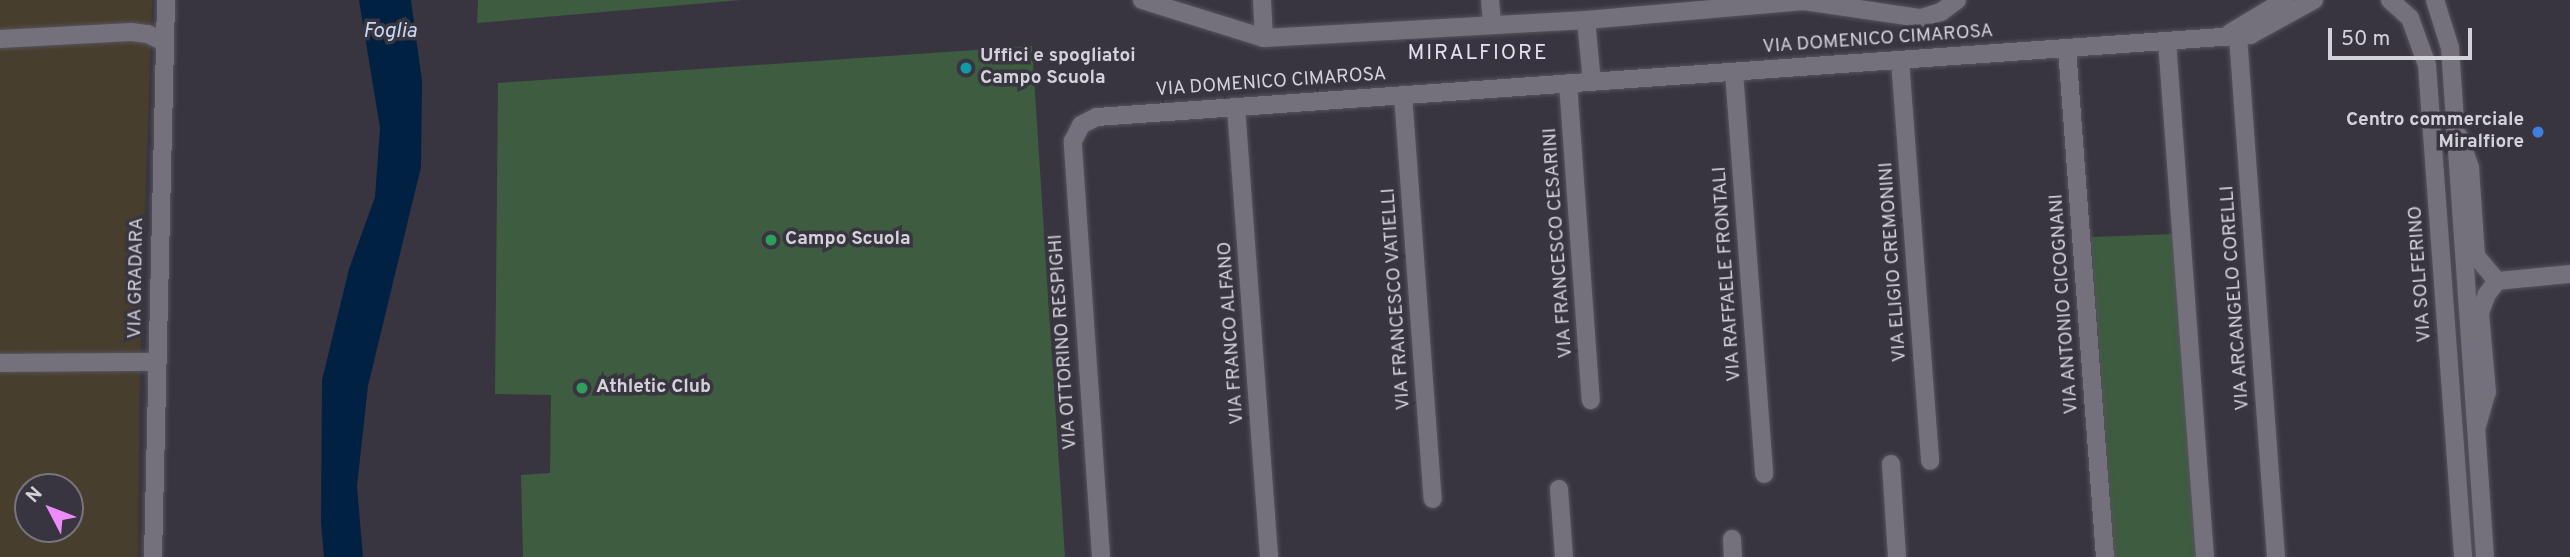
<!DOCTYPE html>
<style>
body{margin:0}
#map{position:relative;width:2570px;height:557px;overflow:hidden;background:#393540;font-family:Overpass,sans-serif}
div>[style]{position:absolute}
.industrial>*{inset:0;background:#483e2d}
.green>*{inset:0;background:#3d5c40}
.water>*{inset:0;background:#012143}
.roads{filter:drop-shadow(0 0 2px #56535c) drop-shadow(0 0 2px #56535c)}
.minor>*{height:18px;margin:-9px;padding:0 9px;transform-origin:9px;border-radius:9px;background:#74717d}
.tertiary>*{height:18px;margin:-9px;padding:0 9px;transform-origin:9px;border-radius:9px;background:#74717d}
.secondary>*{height:18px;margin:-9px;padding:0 9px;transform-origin:9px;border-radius:9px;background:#74717d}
.dots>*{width:19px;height:19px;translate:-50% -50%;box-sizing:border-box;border:4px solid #393540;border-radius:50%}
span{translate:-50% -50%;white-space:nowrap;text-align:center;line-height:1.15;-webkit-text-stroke:7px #393540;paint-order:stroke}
.street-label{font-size:19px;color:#d4d2d9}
.poi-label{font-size:19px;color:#d4d2d9;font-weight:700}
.left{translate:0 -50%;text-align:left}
.right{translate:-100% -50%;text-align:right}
.water-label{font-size:21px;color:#c5daf3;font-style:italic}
.neighbourhood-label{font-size:21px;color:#e5e1ee;letter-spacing:2px}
.north{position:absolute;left:14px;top:473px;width:70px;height:70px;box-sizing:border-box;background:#393540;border:2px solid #77747d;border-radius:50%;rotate:312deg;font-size:19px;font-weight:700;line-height:28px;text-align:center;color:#d4d2d9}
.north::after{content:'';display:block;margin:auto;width:24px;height:32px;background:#ed8cf9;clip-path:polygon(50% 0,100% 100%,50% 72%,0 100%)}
.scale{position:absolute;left:2328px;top:28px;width:144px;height:32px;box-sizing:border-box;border:4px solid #d4d2d9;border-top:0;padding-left:9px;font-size:21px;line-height:24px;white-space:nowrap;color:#d4d2d9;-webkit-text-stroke:5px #393540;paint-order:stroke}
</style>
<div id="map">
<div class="industrial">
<div style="clip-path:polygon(evenodd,0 0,152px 0,140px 362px,138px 557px,0 557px,0 0,28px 487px,70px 487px,70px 529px,28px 529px,28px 487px)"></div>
</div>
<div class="green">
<div style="clip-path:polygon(478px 0,741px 0,477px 23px)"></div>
<div style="clip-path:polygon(1032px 46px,1065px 557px,523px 557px,521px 475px,550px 473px,551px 395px,495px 394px,498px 83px)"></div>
<div style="clip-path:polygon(2174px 234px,2196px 557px,2114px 557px,2091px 237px)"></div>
</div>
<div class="water">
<div style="clip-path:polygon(359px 0,411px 0,422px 81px,421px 167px,368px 386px,357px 486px,363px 557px,324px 557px,321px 523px,322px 380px,349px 269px,375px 197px,380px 128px)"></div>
</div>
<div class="roads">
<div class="minor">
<div style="left:1142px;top:0;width:128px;rotate:17.3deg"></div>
<div style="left:1264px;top:38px;width:323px;rotate:-3.2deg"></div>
<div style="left:1586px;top:20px;width:219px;rotate:-5deg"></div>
<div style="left:1804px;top:1px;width:118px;rotate:8.3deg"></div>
<div style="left:1921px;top:18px;width:21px;rotate:-17deg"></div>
<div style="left:1941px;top:12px;width:20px;rotate:-37deg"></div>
<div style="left:1262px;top:0;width:38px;rotate:87deg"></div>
<div style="left:1490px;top:0;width:25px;rotate:85deg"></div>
<div style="left:1586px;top:20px;width:62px;rotate:84.5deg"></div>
<div style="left:2230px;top:33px;width:64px;rotate:-31deg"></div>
<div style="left:2238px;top:36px;width:522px;rotate:85.83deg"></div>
<div style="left:0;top:39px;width:131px;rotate:-3.1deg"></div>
<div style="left:131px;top:32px;width:17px;rotate:7deg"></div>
<div style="left:148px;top:34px;width:18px;rotate:27deg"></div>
<div style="left:2167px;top:41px;width:517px;rotate:85.79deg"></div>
<div style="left:2067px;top:48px;width:510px;rotate:85.73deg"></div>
<div style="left:1900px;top:60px;width:402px;rotate:85.7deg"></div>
<div style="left:1734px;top:72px;width:403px;rotate:85.7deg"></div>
<div style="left:1568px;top:83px;width:318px;rotate:85.9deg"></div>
<div style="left:1403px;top:95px;width:405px;rotate:85.8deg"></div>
<div style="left:1236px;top:107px;width:451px;rotate:85.8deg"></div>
<div style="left:2459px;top:137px;width:33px;rotate:70deg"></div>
<div style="left:2470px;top:168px;width:88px;rotate:86.1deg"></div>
<div style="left:2476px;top:256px;width:33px;rotate:50deg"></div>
<div style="left:0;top:363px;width:156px;rotate:-0.4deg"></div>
<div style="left:2477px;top:426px;width:35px;rotate:-74deg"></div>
<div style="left:2487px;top:392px;width:79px;rotate:-95.1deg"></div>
<div style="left:2480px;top:313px;width:20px;rotate:-70deg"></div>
<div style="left:2487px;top:294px;width:16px;rotate:-52deg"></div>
<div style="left:2497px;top:281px;width:73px;rotate:-5.5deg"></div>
<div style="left:1891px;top:464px;width:93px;rotate:86.3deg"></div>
<div style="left:1559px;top:489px;width:68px;rotate:85.8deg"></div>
<div style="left:1732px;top:539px;width:18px;rotate:87deg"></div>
<div style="left:1101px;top:557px;width:417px;rotate:-93.9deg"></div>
<div style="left:1073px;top:141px;width:18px;rotate:-63deg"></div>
<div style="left:1081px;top:125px;width:18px;rotate:-27deg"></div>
<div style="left:1097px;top:117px;width:1156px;rotate:-4.07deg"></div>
<div style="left:2250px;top:35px;width:73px;rotate:-28.7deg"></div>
</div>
<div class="tertiary">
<div style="left:153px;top:557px;width:557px;rotate:-88.66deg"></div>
</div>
<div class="secondary">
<div style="left:2390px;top:0;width:27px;rotate:42deg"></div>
<div style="left:2410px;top:18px;width:50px;rotate:70.1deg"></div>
<div style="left:2427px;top:65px;width:493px;rotate:85.8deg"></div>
<div style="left:2435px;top:0;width:50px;rotate:72.6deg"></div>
<div style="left:2450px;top:48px;width:510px;rotate:86.07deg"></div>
</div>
</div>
<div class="dots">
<div style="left:966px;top:68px;background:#0f9aa8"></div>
<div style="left:2538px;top:132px;background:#3f7fe0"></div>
<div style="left:771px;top:240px;background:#2e9e5b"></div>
<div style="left:582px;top:388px;background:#2e9e5b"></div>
</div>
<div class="street-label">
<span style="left:1878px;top:40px;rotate:-4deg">VIA DOMENICO CIMAROSA</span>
<span style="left:1271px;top:83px;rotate:-4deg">VIA DOMENICO CIMAROSA</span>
<span style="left:1559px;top:243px;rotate:-94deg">VIA FRANCESCO CESARINI</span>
<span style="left:1894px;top:262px;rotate:-94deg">VIA ELIGIO CREMONINI</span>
<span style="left:1728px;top:274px;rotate:-94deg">VIA RAFFAELE FRONTALI</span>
<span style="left:2421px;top:274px;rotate:-94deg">VIA SOLFERINO</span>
<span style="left:137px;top:278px;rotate:-89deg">VIA GRADARA</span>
<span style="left:2236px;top:298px;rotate:-94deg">VIA ARCANGELO CORELLI</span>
<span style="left:1397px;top:299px;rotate:-94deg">VIA FRANCESCO VATIELLI</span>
<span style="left:2065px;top:304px;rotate:-94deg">VIA ANTONIO CICOGNANI</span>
<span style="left:1232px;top:333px;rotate:-94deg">VIA FRANCO ALFANO</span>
<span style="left:1064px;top:342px;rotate:-94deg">VIA OTTORINO RESPIGHI</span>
</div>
<div class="poi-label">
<span class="left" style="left:980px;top:68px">Uffici e spogliatoi<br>Campo Scuola</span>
<span class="right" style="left:2524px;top:132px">Centro commerciale<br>Miralfiore</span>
<span class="left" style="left:785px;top:240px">Campo Scuola</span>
<span class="left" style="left:596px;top:388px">Athletic Club</span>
</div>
<div class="water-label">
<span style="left:390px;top:32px">Foglia</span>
</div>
<div class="neighbourhood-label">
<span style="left:1478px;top:54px">MIRALFIORE</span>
</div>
<div class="north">N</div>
<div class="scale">50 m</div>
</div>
